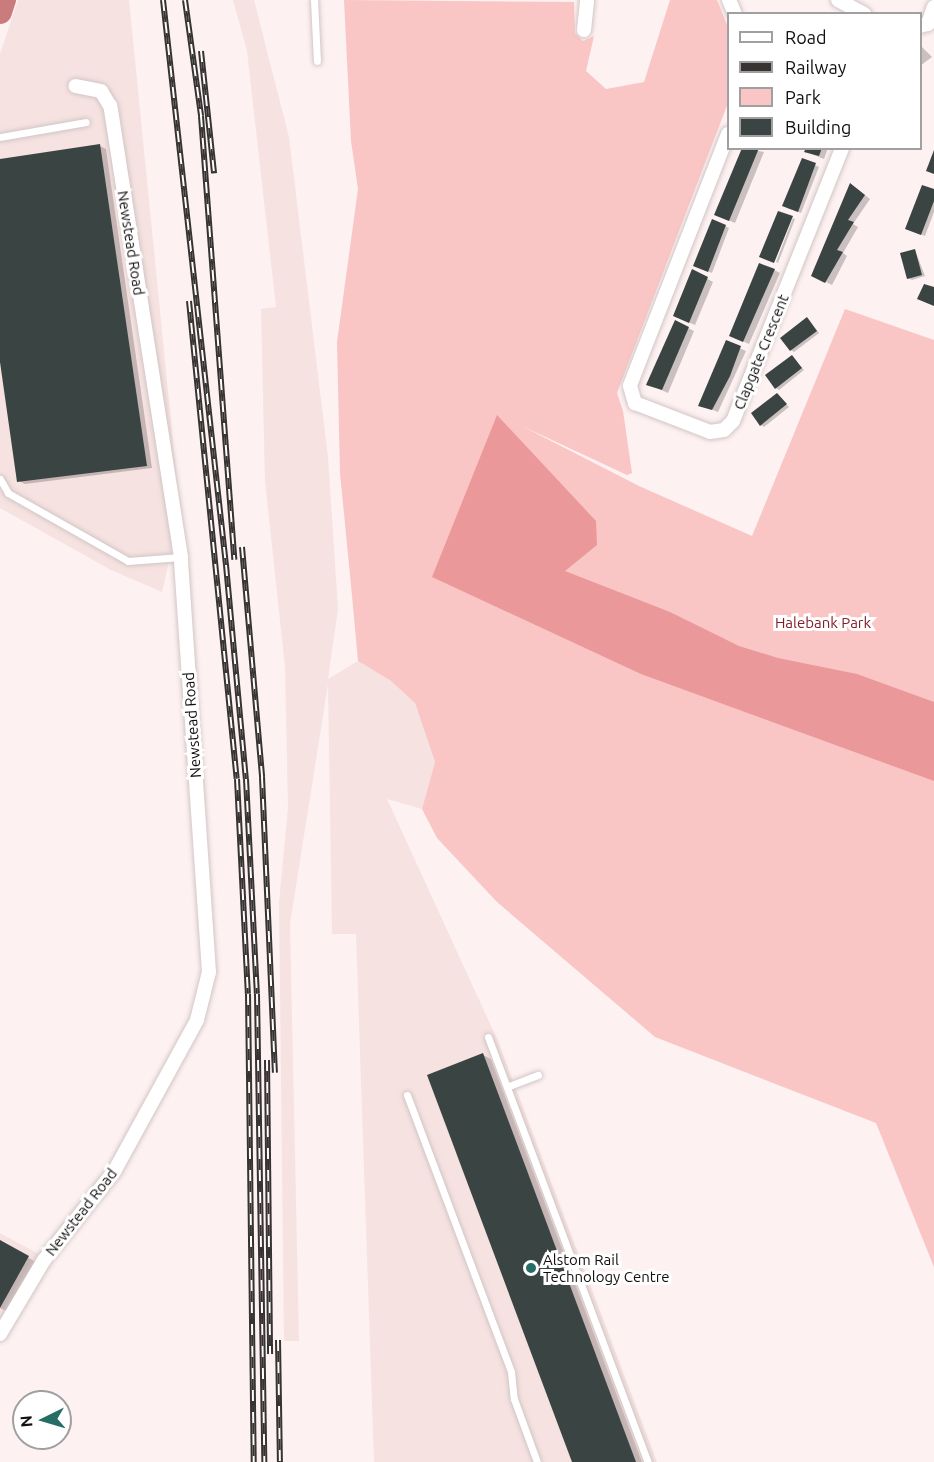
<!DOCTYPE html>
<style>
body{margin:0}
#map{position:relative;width:934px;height:1462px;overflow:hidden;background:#fdf1f1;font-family:Ubuntu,sans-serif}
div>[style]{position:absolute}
.built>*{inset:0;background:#f6e2e1}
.green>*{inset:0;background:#f9c6c5}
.forest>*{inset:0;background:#ea9899}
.shadow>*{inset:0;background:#0003}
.river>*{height:24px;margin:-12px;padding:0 12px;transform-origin:12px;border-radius:12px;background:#ca7b7c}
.building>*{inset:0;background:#3a4442}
.roads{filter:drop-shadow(0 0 2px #d1c6c5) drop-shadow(0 0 2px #d1c6c5)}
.lane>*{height:7px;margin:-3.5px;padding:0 3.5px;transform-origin:3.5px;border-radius:3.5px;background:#fff}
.street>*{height:14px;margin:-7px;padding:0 7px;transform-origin:7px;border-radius:7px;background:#fff}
.rail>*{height:6px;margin-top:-3px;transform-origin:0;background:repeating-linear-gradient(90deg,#fff 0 11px,#383333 0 22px);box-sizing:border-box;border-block:2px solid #383333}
.dots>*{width:16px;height:16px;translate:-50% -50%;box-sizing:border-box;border:3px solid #fff;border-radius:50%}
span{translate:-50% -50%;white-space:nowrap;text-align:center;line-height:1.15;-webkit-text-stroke:6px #fff;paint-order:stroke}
.street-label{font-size:15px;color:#130f0f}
.park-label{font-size:15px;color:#7f202b}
.poi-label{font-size:15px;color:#130f0f}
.left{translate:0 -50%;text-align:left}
.legend{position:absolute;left:727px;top:12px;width:195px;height:138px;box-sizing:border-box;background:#fff;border:2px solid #a19f9f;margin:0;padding:8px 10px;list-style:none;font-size:18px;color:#130f0f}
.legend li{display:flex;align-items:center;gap:12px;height:30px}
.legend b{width:30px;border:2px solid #a19f9f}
.north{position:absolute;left:12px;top:1390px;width:60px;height:60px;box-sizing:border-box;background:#fff;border:2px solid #a19f9f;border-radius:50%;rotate:265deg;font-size:16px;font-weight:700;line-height:24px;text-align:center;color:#130f0f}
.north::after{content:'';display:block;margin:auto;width:21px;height:27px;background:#266e65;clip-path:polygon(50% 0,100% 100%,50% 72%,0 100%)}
</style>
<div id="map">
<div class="built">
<div style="clip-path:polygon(18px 0,129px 0,180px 512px,162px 592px,111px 570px,0 508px,0 54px)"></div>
<div style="clip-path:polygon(233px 0,254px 0,289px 137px,328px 457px,338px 609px,328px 679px,358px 661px,391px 681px,415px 703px,435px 762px,422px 809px,387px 799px,497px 1039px,657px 1462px,374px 1462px,356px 934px,332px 934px,328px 684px,290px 924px,299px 1341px,284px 1341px,279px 903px,288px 808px,285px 667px,265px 481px,261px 309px,276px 307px,247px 51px)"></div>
<div style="clip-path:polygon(0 1233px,44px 1257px,0 1342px)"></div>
</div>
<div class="green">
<div style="clip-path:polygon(344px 0,574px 2px,575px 33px,583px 41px,594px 36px,586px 71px,606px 89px,644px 82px,670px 0,717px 0,728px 27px,728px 103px,617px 393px,623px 411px,632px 473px,627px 475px,522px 426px,639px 486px,752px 536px,845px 309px,934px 340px,934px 1267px,876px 1123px,655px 1037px,497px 902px,437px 838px,422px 809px,435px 762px,415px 703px,391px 681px,358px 661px,351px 585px,340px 473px,337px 342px,358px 189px,351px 141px)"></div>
</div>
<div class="forest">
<div style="clip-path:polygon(497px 415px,596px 521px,597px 545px,565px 571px,670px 612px,739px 646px,778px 658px,857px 674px,934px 702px,934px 781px,641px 674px,432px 577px)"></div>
</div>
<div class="shadow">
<div style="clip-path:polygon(920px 45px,932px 57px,920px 66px)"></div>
<div style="clip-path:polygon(100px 146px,106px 149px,152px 468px,25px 484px,19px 481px,0 351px,0 161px)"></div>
<div style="clip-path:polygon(743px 148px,764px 152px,735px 223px,716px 215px)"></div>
<div style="clip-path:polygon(808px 148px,828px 148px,824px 159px,806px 152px)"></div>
<div style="clip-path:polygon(815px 165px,819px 167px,801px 213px,787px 208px)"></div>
<div style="clip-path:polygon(856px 188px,870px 199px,853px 224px,858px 227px,843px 253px,847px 256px,832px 285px,812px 275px)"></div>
<div style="clip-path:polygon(934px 190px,934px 212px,925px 236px,910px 230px)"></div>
<div style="clip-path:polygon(793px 218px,795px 219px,778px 263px,776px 262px)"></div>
<div style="clip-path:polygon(725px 226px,729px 228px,712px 273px,698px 267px)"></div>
<div style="clip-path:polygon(915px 250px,925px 276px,912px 280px,908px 278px)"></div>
<div style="clip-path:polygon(774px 270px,780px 273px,749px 344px,736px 338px)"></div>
<div style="clip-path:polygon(693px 271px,713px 282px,695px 325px,681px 319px)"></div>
<div style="clip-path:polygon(808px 319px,819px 333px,794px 352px,791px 350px)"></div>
<div style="clip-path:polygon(676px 322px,694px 331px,668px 393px,648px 384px)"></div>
<div style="clip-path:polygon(727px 342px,746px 351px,718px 412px,700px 405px)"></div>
<div style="clip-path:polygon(792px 357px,804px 370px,779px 390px,776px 388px)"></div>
<div style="clip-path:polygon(777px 395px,789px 407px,764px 427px,761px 425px)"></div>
<div style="clip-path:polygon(483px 1055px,491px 1059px,642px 1462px,573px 1462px)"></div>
<div style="clip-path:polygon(0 1242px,36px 1262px,8px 1312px,0 1308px)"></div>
</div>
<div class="river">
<div style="left:0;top:12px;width:13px;rotate:-72deg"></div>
</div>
<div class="building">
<div style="clip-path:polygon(100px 144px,147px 466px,17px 482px,0 362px,0 159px)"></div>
<div style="clip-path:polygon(742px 148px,759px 148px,729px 221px,714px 215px)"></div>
<div style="clip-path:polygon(806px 148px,822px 148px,819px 156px,804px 152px)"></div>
<div style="clip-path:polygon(934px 150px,934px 174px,926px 171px)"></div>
<div style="clip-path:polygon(802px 158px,816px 163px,798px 212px,782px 206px)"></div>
<div style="clip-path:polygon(850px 183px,865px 195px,848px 220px,854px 222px,837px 250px,843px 252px,825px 283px,811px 276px)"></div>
<div style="clip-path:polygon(922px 185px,934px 189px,934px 201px,921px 235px,905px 229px)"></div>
<div style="clip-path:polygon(778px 211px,793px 216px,774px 263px,759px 257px)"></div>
<div style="clip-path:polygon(712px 219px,726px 225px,708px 272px,693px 266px)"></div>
<div style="clip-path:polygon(915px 249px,922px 275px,907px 279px,900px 253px)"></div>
<div style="clip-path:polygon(759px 263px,775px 269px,743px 342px,729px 336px)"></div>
<div style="clip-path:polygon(692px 269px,708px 277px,689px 323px,673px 316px)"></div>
<div style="clip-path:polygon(924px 284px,934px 287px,934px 306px,917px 299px)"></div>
<div style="clip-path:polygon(807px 317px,817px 331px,790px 351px,780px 338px)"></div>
<div style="clip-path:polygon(675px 320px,689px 327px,662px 390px,646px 385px)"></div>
<div style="clip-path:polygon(726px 340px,741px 346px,730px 376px,712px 410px,698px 406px)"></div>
<div style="clip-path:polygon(792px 355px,802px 368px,775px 389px,765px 375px)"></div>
<div style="clip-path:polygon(777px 393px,787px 404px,760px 426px,751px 413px)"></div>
<div style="clip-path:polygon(483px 1053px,636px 1462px,572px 1462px,427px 1075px)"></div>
<div style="clip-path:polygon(0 1240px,29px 1256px,0 1308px)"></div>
</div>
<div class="roads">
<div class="lane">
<div style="left:314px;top:0;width:61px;rotate:87.2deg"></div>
<div style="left:0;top:137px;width:87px;rotate:-9.9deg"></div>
<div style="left:0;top:479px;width:16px;rotate:60deg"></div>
<div style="left:8px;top:493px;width:138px;rotate:29.5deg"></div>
<div style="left:128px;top:561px;width:53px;rotate:-4.3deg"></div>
<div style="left:488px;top:1037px;width:454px;rotate:69.4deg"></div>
<div style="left:509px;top:1086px;width:31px;rotate:-21deg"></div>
<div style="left:407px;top:1095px;width:296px;rotate:69.4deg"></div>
<div style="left:511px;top:1372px;width:27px;rotate:84deg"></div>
<div style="left:514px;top:1399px;width:67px;rotate:69.9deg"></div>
</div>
<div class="street">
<div style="left:729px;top:0;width:15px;rotate:67deg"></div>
<div style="left:838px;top:0;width:30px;rotate:28deg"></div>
<div style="left:920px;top:26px;width:8px;rotate:-14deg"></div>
<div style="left:928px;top:24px;width:18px;rotate:-71deg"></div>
<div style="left:584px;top:30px;width:30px;rotate:-84deg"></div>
<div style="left:728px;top:134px;width:270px;rotate:111.3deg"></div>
<div style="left:630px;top:386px;width:18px;rotate:74deg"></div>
<div style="left:635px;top:403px;width:80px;rotate:21.1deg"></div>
<div style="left:710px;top:432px;width:14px;rotate:-8deg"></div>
<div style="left:724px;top:430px;width:13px;rotate:-45deg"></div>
<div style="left:733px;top:421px;width:294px;rotate:-68.2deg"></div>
<div style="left:0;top:1334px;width:86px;rotate:-59.3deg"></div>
<div style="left:44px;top:1260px;width:115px;rotate:-51.7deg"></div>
<div style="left:115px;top:1170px;width:171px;rotate:-61.3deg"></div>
<div style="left:197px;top:1020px;width:49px;rotate:-76deg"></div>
<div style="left:209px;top:972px;width:416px;rotate:-93.9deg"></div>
<div style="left:181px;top:557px;width:457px;rotate:-98.9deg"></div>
<div style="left:110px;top:106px;width:17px;rotate:-121deg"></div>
<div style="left:101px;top:91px;width:26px;rotate:-169deg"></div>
</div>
</div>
<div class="rail">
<div style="left:163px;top:0;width:569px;rotate:83.64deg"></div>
<div style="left:226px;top:565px;width:215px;rotate:84.7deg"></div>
<div style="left:246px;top:779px;width:215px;rotate:87.1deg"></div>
<div style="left:257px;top:994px;width:468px;rotate:89.1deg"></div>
<div style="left:185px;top:0;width:117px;rotate:82.1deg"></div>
<div style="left:201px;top:116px;width:445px;rotate:85.7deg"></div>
<div style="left:201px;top:51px;width:123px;rotate:83.9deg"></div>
<div style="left:189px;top:301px;width:480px;rotate:84.3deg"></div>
<div style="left:237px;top:779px;width:215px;rotate:87.1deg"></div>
<div style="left:248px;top:994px;width:468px;rotate:89.3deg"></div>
<div style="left:242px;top:547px;width:231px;rotate:85deg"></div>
<div style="left:262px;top:777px;width:296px;rotate:87.5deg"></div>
<div style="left:267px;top:1060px;width:294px;rotate:89.4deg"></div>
<div style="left:278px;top:1340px;width:122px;rotate:89.1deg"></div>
</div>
<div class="dots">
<div style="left:531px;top:1268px;background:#266e65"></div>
</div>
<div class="street-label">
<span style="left:131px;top:243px;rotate:81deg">Newstead Road</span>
<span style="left:761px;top:352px;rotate:-68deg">Clapgate Crescent</span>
<span style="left:192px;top:725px;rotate:-94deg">Newstead Road</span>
<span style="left:81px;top:1212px;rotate:-52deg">Newstead Road</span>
</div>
<div class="park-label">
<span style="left:823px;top:623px">Halebank Park</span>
</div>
<div class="poi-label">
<span class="left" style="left:543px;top:1268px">Alstom Rail<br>Technology Centre</span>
</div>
<ul class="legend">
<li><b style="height:8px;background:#fff"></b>Road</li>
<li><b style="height:8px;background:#383333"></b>Railway</li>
<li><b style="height:16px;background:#f9c6c5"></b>Park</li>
<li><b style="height:16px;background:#3a4442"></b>Building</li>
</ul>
<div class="north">N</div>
</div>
